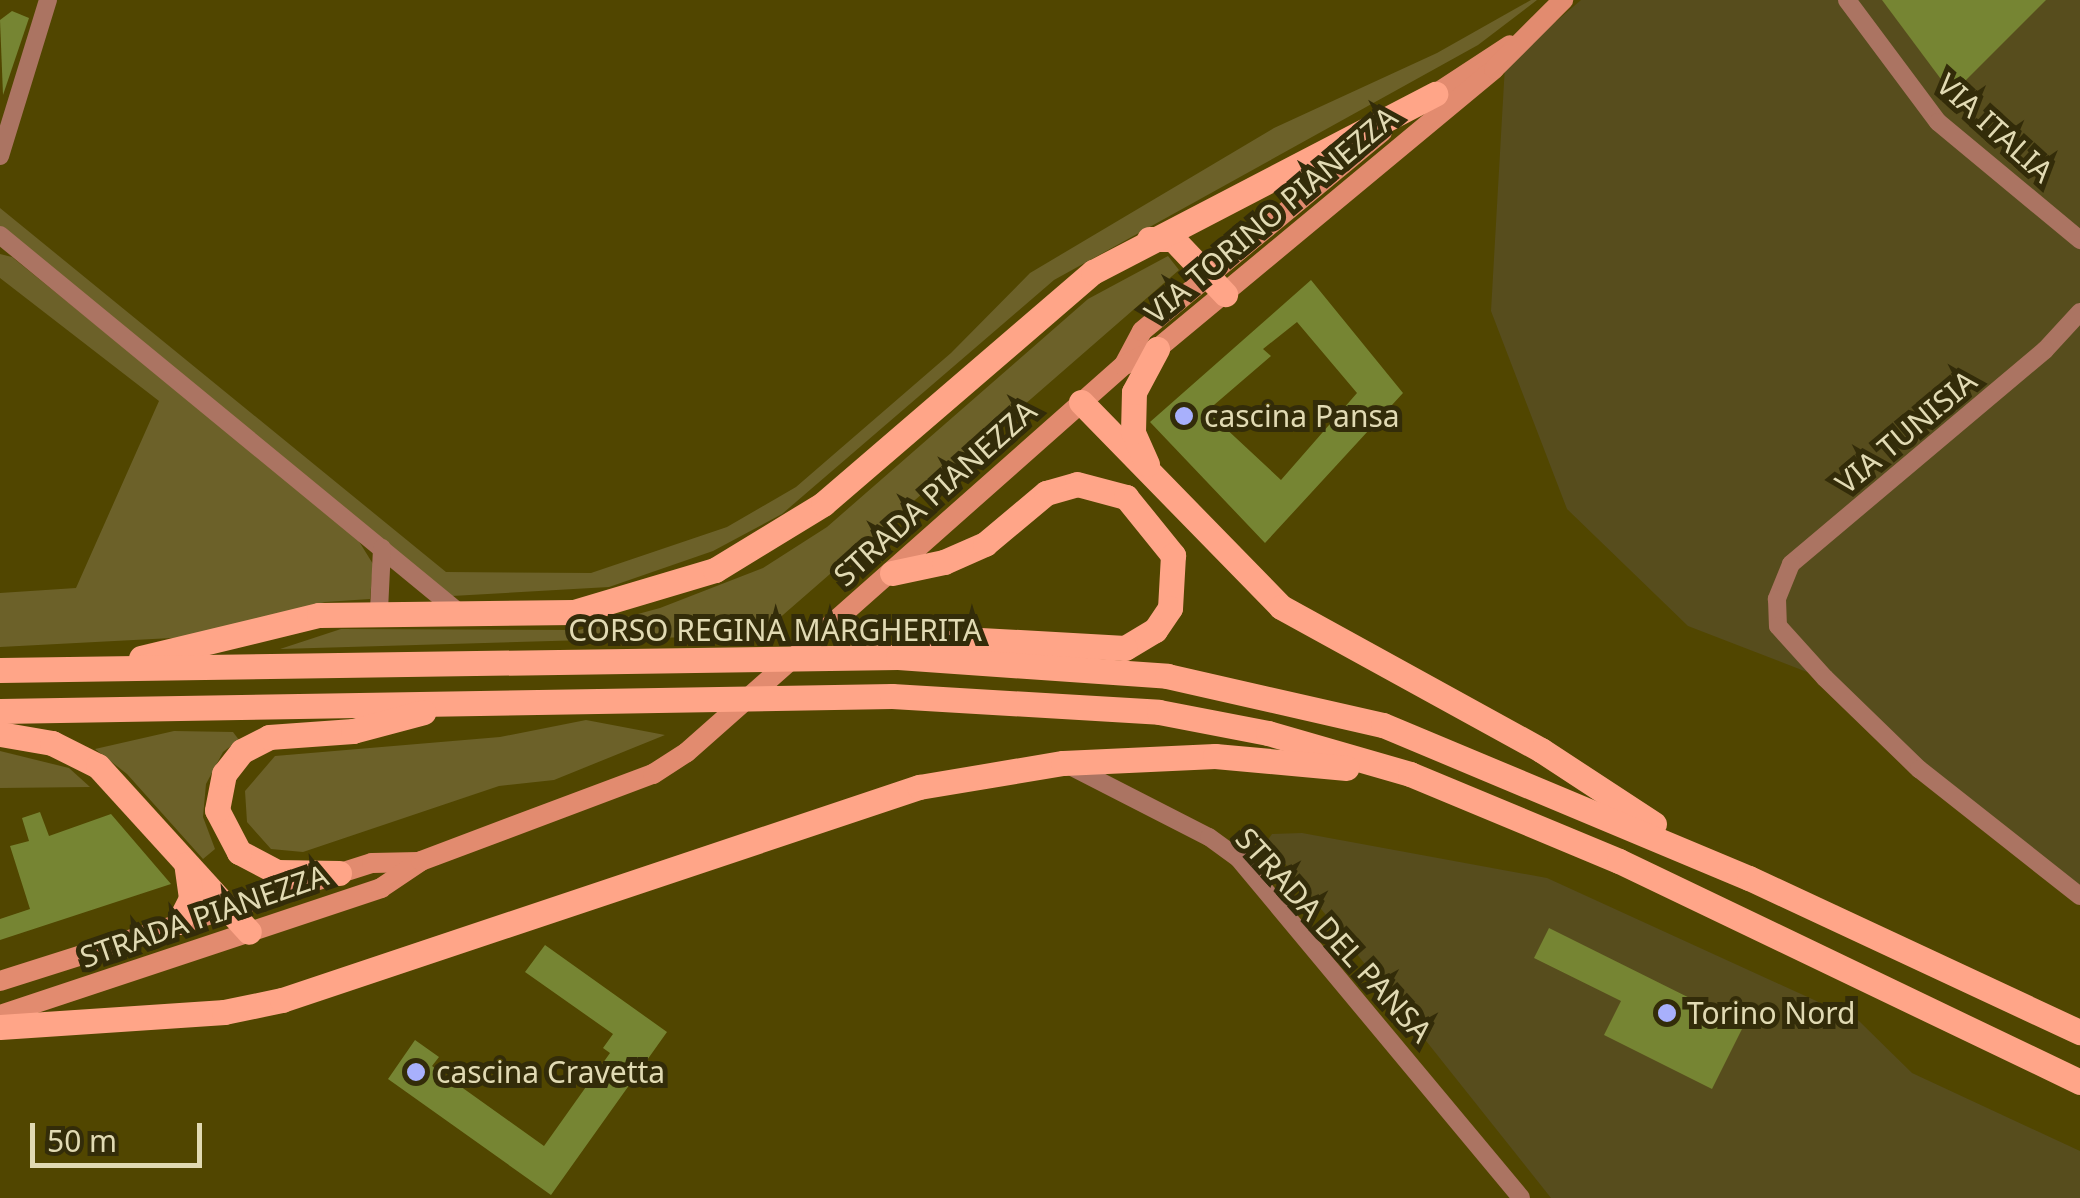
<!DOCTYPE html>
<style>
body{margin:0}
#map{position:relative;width:2080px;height:1198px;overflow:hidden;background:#514600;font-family:"Noto Sans",sans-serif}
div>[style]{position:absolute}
.built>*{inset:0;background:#574d1d}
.green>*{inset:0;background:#6c6129}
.building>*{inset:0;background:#768533}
.minor>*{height:18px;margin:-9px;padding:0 9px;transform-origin:9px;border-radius:9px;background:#ab7462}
.secondary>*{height:20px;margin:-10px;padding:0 10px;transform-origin:10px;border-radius:10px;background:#e28b6f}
.primary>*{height:25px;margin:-12.5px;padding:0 12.5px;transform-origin:12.5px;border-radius:12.5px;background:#ffa588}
.dots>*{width:28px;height:28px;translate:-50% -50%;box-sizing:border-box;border:5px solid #332c09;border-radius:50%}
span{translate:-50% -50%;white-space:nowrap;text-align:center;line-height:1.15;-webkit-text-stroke:10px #332c09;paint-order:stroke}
.street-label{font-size:30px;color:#e1dab3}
.poi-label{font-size:30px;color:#e1dab3}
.left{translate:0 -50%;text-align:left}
.scale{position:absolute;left:30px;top:1123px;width:172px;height:45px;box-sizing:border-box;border:5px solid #e1dab3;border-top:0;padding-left:12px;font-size:30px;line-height:35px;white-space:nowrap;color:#e1dab3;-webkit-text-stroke:8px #332c09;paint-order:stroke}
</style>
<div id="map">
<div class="built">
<div style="clip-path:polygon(1581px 0,2080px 0,2080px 896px,1825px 679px,1688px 626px,1567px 509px,1491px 311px,1505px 65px)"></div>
<div style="clip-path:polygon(1302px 833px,1547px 878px,1858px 1020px,1912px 1073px,2080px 1151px,2080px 1198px,1551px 1198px,1267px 841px,1272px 834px)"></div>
</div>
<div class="green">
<div style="clip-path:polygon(1531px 0,1537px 0,1478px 45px,1054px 280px,782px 514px,713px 551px,609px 587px,452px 596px,0 226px,0 208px,446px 572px,591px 573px,727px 527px,796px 487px,951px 353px,1030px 273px,1274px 128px,1437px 53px)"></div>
<div style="clip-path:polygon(0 254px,12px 257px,355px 535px,373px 564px,370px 599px,325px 602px,191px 637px,0 647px,0 593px,76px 588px,159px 401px,0 278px)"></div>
<div style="clip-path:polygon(1168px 256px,1179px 270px,760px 635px,280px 649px,341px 629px,579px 630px,660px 608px,763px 568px,827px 527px,1088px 299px)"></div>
<div style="clip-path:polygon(586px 720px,665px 735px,554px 780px,499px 786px,303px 852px,271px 849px,247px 822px,245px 791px,275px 756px,500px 737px)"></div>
<div style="clip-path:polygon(174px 731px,233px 732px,239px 740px,223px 752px,206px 784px,203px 817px,215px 849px,203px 859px,127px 774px,95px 749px)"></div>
<div style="clip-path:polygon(0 751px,69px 768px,90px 787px,0 788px)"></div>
</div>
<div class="building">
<div style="clip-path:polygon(1882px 0,2046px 0,1952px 94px)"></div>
<div style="clip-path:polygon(12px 11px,29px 18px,3px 95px,0 20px)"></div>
<div style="clip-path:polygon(evenodd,1311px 280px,1403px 393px,1265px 543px,1150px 422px,1311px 280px,1297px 322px,1357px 393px,1281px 480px,1207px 411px,1271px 356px,1263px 349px,1297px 322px)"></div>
<div style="clip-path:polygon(40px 812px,49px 836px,111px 814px,171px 884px,0 940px,0 919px,30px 909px,10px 846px,29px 841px,22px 818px)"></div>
<div style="clip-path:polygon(1549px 928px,1744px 1025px,1712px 1089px,1604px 1035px,1621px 1001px,1534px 958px)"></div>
<div style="clip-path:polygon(545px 945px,667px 1032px,551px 1195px,388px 1079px,415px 1040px,439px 1057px,432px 1066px,544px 1146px,610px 1053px,603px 1048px,613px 1034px,525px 972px)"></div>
</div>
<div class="minor">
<div style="left:1847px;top:0;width:152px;rotate:53.3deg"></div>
<div style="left:1938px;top:122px;width:185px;rotate:39.7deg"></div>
<div style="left:0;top:156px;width:163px;rotate:-72.9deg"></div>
<div style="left:0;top:235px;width:590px;rotate:39.43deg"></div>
<div style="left:2080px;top:312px;width:52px;rotate:132.6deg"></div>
<div style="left:2045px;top:350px;width:332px;rotate:139.9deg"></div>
<div style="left:1791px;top:564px;width:38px;rotate:112deg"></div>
<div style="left:1777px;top:599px;width:27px;rotate:88deg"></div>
<div style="left:1778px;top:626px;width:70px;rotate:47.9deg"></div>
<div style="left:1825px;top:678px;width:131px;rotate:44.1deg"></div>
<div style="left:1919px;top:769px;width:205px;rotate:38.3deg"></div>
<div style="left:379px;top:610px;width:62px;rotate:-87.2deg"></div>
<div style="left:1068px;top:765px;width:158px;rotate:27.1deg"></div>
<div style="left:1209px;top:837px;width:36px;rotate:36deg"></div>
<div style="left:1238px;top:858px;width:442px;rotate:50.2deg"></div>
</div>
<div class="secondary">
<div style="left:1426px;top:100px;width:100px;rotate:-33.2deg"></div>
<div style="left:1124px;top:365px;width:38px;rotate:-62deg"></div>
<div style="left:1142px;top:331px;width:312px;rotate:-39.7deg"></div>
<div style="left:0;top:981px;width:390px;rotate:-17.6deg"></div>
<div style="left:372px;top:863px;width:47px;rotate:-1.2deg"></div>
<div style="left:0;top:1015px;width:402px;rotate:-18.4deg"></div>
<div style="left:381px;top:888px;width:48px;rotate:-34deg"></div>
<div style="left:421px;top:861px;width:248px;rotate:-20.6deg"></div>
<div style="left:653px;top:774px;width:40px;rotate:-32.9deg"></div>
<div style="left:687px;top:752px;width:584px;rotate:-41.53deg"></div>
<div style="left:1124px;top:365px;width:37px;rotate:-26deg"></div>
<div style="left:1157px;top:349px;width:438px;rotate:-39.7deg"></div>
<div style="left:1494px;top:69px;width:98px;rotate:-45deg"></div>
</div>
<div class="primary">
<div style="left:1149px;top:239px;width:24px"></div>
<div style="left:1173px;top:239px;width:76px;rotate:46.6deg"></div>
<div style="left:1081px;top:402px;width:286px;rotate:45.7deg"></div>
<div style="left:1281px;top:607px;width:297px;rotate:28.8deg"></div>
<div style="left:1541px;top:750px;width:135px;rotate:33.2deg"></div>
<div style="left:1147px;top:464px;width:35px;rotate:-114deg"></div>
<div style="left:1133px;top:432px;width:40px;rotate:-88.6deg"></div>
<div style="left:1134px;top:392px;width:49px;rotate:-61.9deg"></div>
<div style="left:892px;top:573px;width:53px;rotate:-11.9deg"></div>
<div style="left:944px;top:562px;width:45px;rotate:-23.7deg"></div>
<div style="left:985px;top:544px;width:80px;rotate:-39.9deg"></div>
<div style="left:1046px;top:493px;width:32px;rotate:-16deg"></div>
<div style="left:1077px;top:484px;width:51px;rotate:14.9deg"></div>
<div style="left:1126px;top:497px;width:75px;rotate:51deg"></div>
<div style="left:1173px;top:555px;width:53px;rotate:93.2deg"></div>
<div style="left:1170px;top:608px;width:27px;rotate:124deg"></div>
<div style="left:1155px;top:630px;width:35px;rotate:149deg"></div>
<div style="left:1125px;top:648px;width:159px;rotate:-176.8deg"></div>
<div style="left:966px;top:639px;width:48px;rotate:165.4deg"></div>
<div style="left:141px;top:658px;width:183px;rotate:-13.6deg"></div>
<div style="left:319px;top:615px;width:255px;rotate:-0.7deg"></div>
<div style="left:574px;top:612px;width:147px;rotate:-16.6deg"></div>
<div style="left:715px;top:570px;width:127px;rotate:-31.4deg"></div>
<div style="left:823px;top:504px;width:356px;rotate:-40.7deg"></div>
<div style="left:1093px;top:272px;width:386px;rotate:-27.5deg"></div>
<div style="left:0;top:670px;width:898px;rotate:-0.83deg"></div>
<div style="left:898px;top:657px;width:270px;rotate:4deg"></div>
<div style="left:1167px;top:676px;width:221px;rotate:12.8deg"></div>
<div style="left:1383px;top:725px;width:397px;rotate:22.7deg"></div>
<div style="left:1749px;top:878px;width:365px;rotate:25deg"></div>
<div style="left:0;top:711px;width:892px;rotate:-0.96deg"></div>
<div style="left:892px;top:696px;width:267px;rotate:3.4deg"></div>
<div style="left:1159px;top:712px;width:111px;rotate:10.9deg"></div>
<div style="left:1268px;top:733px;width:148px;rotate:16.1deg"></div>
<div style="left:1410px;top:774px;width:226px;rotate:22.6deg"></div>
<div style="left:1619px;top:861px;width:511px;rotate:25.61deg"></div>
<div style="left:0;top:734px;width:53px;rotate:9.8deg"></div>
<div style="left:52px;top:743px;width:51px;rotate:26.6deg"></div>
<div style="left:98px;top:766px;width:224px;rotate:47.7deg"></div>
<div style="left:339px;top:873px;width:62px;rotate:-179.1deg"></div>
<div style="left:277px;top:872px;width:43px;rotate:-152.2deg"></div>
<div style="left:239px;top:852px;width:47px;rotate:-117.6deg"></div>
<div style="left:217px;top:810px;width:37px;rotate:-79deg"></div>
<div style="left:224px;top:774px;width:29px;rotate:-52deg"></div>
<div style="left:242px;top:751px;width:30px;rotate:-27deg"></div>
<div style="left:269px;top:737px;width:84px;rotate:-4.1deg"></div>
<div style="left:353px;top:731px;width:73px;rotate:-15deg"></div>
<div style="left:179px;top:922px;width:27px;rotate:-63deg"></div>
<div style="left:191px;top:898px;width:34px;rotate:-98deg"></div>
<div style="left:0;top:1027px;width:225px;rotate:-3.8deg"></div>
<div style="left:224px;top:1012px;width:59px;rotate:-11.7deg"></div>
<div style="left:282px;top:1000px;width:672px;rotate:-18.49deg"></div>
<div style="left:919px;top:787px;width:146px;rotate:-9.5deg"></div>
<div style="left:1063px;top:763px;width:152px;rotate:-2.6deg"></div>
<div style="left:1215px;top:756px;width:132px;rotate:5.2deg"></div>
</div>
<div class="dots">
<div style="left:1184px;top:416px;background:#a8b0fc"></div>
<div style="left:1667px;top:1013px;background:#a8b0fc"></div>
<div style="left:416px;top:1072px;background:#a8b0fc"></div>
</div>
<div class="street-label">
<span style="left:1995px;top:128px;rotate:42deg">VIA ITALIA</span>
<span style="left:1271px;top:215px;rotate:-40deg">VIA TORINO PIANEZZA</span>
<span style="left:1906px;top:432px;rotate:-40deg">VIA TUNISIA</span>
<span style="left:935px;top:493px;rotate:-42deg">STRADA PIANEZZA</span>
<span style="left:775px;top:630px">CORSO REGINA MARGHERITA</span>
<span style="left:204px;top:916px;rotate:-19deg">STRADA PIANEZZA</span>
<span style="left:1334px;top:935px;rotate:48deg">STRADA DEL PANSA</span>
</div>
<div class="poi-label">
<span class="left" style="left:1204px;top:416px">cascina Pansa</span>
<span class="left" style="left:1687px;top:1013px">Torino Nord</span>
<span class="left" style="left:436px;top:1072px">cascina Cravetta</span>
</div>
<div class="scale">50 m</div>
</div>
